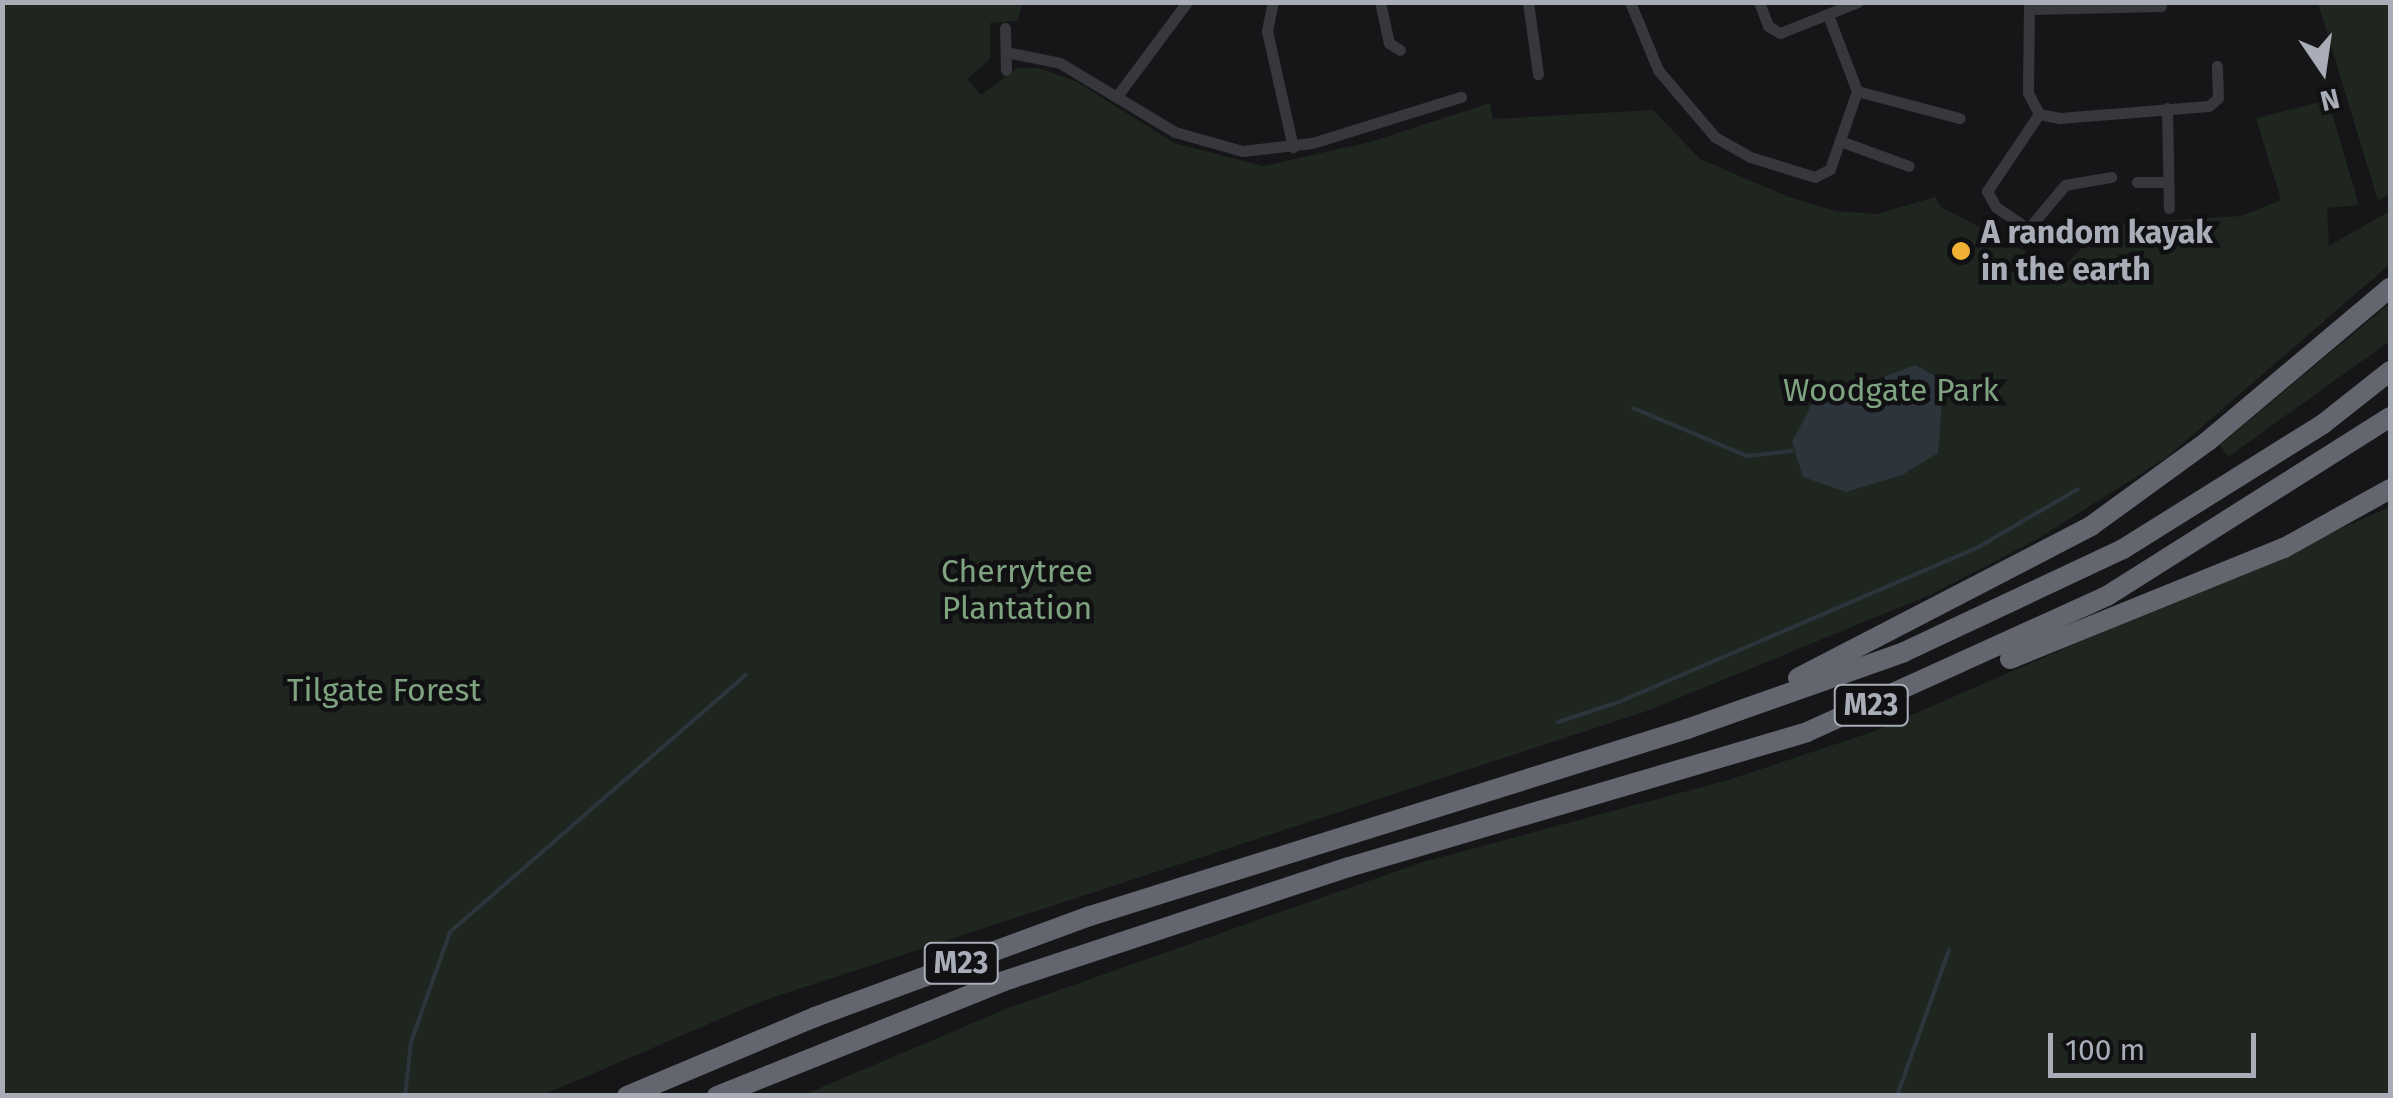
<!DOCTYPE html>
<style>
body{margin:0}
#map{position:relative;width:2393px;height:1098px;overflow:hidden;background:#161618;font-family:"Fira Sans",sans-serif}
div>[style]{position:absolute}
.green>*{inset:0;background:#1e261f}
.water>*{inset:0;background:#2c353c}
.stream>*{height:4px;margin:-2px;padding:0 2px;transform-origin:2px;border-radius:2px;background:#2c353c}
.minor>*{height:11px;margin:-5.5px;padding:0 5.5px;transform-origin:5.5px;border-radius:5.5px;background:#37383d}
.motorway>*{height:20px;margin:-10px;padding:0 10px;transform-origin:10px;border-radius:10px;background:#63666e}
.dots>*{width:28px;height:28px;translate:-50% -50%;box-sizing:border-box;border:5px solid #111113;border-radius:50%}
span{translate:-50% -50%;white-space:nowrap;text-align:center;line-height:1.15;-webkit-text-stroke:9px #111113;paint-order:stroke}
.shield-label span{padding:2px 8px;background:#111113;border:2px solid;border-radius:8px;-webkit-text-stroke-width:0}
.shield-label{font-size:30px;color:#a8adb8;font-weight:700}
.poi-label{font-size:32px;color:#a8adb8;font-weight:700}
.left{translate:0 -50%;text-align:left}
.park-label{font-size:32px;color:#7fa381}
.frame{position:absolute;inset:0;border:5px solid #a8adb8;pointer-events:none}
.north{position:absolute;left:2273px;top:20px;width:100px;height:100px;-webkit-text-stroke:8px #111113;paint-order:stroke;rotate:167deg;font-size:28px;font-weight:700;line-height:40px;text-align:center;color:#a8adb8}
.north::after{content:'';display:block;margin:auto;width:35px;height:45px;background:#a8adb8;clip-path:polygon(50% 0,100% 100%,50% 72%,0 100%)}
.scale{position:absolute;left:2048px;top:1033px;width:208px;height:45px;box-sizing:border-box;border:5px solid #a8adb8;border-top:0;padding-left:12px;font-size:30px;line-height:35px;white-space:nowrap;color:#a8adb8;-webkit-text-stroke:8px #111113;paint-order:stroke}
</style>
<div id="map">
<div class="green">
<div style="clip-path:polygon(2px 3px,1023px 3px,1017px 21px,990px 23px,990px 59px,967px 79px,981px 95px,1018px 68px,1038px 68px,1076px 81px,1174px 143px,1263px 166px,1370px 142px,1490px 103px,1493px 119px,1653px 110px,1700px 159px,1789px 197px,1836px 211px,1877px 214px,1935px 197px,1941px 207px,2061px 270px,2092px 237px,2129px 223px,2241px 216px,2281px 200px,2256px 118px,2328px 100px,2359px 205px,2327px 208px,2329px 246px,2390px 211px,2390px 264px,2166px 458px,2036px 540px,1932px 594px,1647px 711px,762px 1001px,543px 1095px,3px 1095px)"></div>
<div style="clip-path:polygon(2318px 3px,2390px 3px,2390px 194px,2378px 201px)"></div>
<div style="clip-path:polygon(2390px 303px,2390px 341px,2228px 457px,2220px 445px)"></div>
<div style="clip-path:polygon(2390px 507px,2390px 1095px,801px 1096px,1008px 1008px,1423px 862px,1728px 780px,1875px 731px)"></div>
</div>
<div class="water">
<div style="clip-path:polygon(1915px 365px,1936px 376px,1943px 391px,1938px 453px,1902px 475px,1846px 492px,1803px 477px,1792px 442px,1812px 404px)"></div>
</div>
<div class="stream">
<div style="left:1633px;top:408px;width:124px;rotate:22.8deg"></div>
<div style="left:1747px;top:456px;width:45px;rotate:-6.3deg"></div>
<div style="left:1558px;top:722px;width:64px;rotate:-18.2deg"></div>
<div style="left:1619px;top:702px;width:387px;rotate:-23.3deg"></div>
<div style="left:1975px;top:549px;width:119px;rotate:-30.2deg"></div>
<div style="left:405px;top:1096px;width:54px;rotate:-83.7deg"></div>
<div style="left:411px;top:1042px;width:117px;rotate:-70.5deg"></div>
<div style="left:450px;top:932px;width:392px;rotate:-41deg"></div>
<div style="left:1897px;top:1096px;width:155px;rotate:-70.4deg"></div>
</div>
<div class="minor">
<div style="left:1273px;top:2px;width:30px;rotate:102deg"></div>
<div style="left:1267px;top:31px;width:119px;rotate:77.4deg"></div>
<div style="left:1380px;top:2px;width:42px;rotate:77.6deg"></div>
<div style="left:1389px;top:43px;width:13px;rotate:32deg"></div>
<div style="left:1528px;top:2px;width:73px;rotate:82.1deg"></div>
<div style="left:1630px;top:2px;width:74px;rotate:67.6deg"></div>
<div style="left:1658px;top:70px;width:88px;rotate:49.6deg"></div>
<div style="left:1715px;top:137px;width:40px;rotate:29.7deg"></div>
<div style="left:1750px;top:157px;width:68px;rotate:17.1deg"></div>
<div style="left:1815px;top:177px;width:17px;rotate:-28deg"></div>
<div style="left:1830px;top:169px;width:83px;rotate:-70.9deg"></div>
<div style="left:1857px;top:91px;width:81px;rotate:-110.9deg"></div>
<div style="left:1759px;top:2px;width:26px;rotate:69deg"></div>
<div style="left:1768px;top:26px;width:14px;rotate:30deg"></div>
<div style="left:1780px;top:33px;width:84px;rotate:-21.7deg"></div>
<div style="left:2029px;top:6px;width:87px;rotate:90.7deg"></div>
<div style="left:2028px;top:93px;width:24px;rotate:62deg"></div>
<div style="left:2029px;top:9px;width:132px;rotate:-1.3deg"></div>
<div style="left:1005px;top:28px;width:42px;rotate:88.6deg"></div>
<div style="left:1006px;top:52px;width:55px;rotate:11.5deg"></div>
<div style="left:1060px;top:63px;width:134px;rotate:31deg"></div>
<div style="left:1175px;top:132px;width:70px;rotate:15.8deg"></div>
<div style="left:1242px;top:151px;width:70px;rotate:-6.5deg"></div>
<div style="left:1312px;top:143px;width:156px;rotate:-17.2deg"></div>
<div style="left:1857px;top:91px;width:106px;rotate:14.8deg"></div>
<div style="left:1117px;top:96px;width:117px;rotate:-53.3deg"></div>
<div style="left:2167px;top:108px;width:100px;rotate:88.9deg"></div>
<div style="left:2039px;top:114px;width:21px;rotate:11deg"></div>
<div style="left:2060px;top:118px;width:149px;rotate:-4.6deg"></div>
<div style="left:2209px;top:106px;width:12px;rotate:-42deg"></div>
<div style="left:2218px;top:98px;width:32px;rotate:-92deg"></div>
<div style="left:2039px;top:114px;width:93px;rotate:124deg"></div>
<div style="left:1987px;top:191px;width:18px;rotate:61deg"></div>
<div style="left:1996px;top:207px;width:58px;rotate:34.5deg"></div>
<div style="left:1840px;top:141px;width:73px;rotate:19.9deg"></div>
<div style="left:2137px;top:182px;width:31px"></div>
<div style="left:2028px;top:229px;width:57px;rotate:-49.9deg"></div>
<div style="left:2065px;top:185px;width:47px;rotate:-9.9deg"></div>
</div>
<div class="motorway">
<div style="left:2010px;top:659px;width:296px;rotate:-22.1deg"></div>
<div style="left:2284px;top:548px;width:121px;rotate:-29.1deg"></div>
<div style="left:1798px;top:678px;width:330px;rotate:-27.4deg"></div>
<div style="left:2091px;top:526px;width:145px;rotate:-36deg"></div>
<div style="left:2208px;top:441px;width:238px;rotate:-40.1deg"></div>
<div style="left:627px;top:1096px;width:204px;rotate:-22.8deg"></div>
<div style="left:815px;top:1017px;width:293px;rotate:-20.2deg"></div>
<div style="left:1090px;top:916px;width:626px;rotate:-17.39deg"></div>
<div style="left:1687px;top:729px;width:230px;rotate:-19.5deg"></div>
<div style="left:1904px;top:652px;width:242px;rotate:-25.2deg"></div>
<div style="left:2123px;top:549px;width:236px;rotate:-32deg"></div>
<div style="left:2323px;top:424px;width:85px;rotate:-38.3deg"></div>
<div style="left:717px;top:1096px;width:309px;rotate:-21.8deg"></div>
<div style="left:1004px;top:981px;width:363px;rotate:-18.3deg"></div>
<div style="left:1349px;top:867px;width:477px;rotate:-16.4deg"></div>
<div style="left:1807px;top:732px;width:329px;rotate:-24.4deg"></div>
<div style="left:2107px;top:596px;width:335px;rotate:-32.3deg"></div>
</div>
<div class="dots">
<div style="left:1961px;top:251px;background:#f2b134"></div>
</div>
<div class="shield-label">
<span style="left:1871px;top:705px">M23</span>
<span style="left:961px;top:963px">M23</span>
</div>
<div class="poi-label">
<span class="left" style="left:1981px;top:251px">A random kayak<br>in the earth</span>
</div>
<div class="park-label">
<span style="left:1891px;top:390px">Woodgate Park</span>
<span style="left:1017px;top:590px">Cherrytree<br>Plantation</span>
<span style="left:384px;top:690px">Tilgate Forest</span>
</div>
<div class="frame"></div>
<div class="north">N</div>
<div class="scale">100 m</div>
</div>
